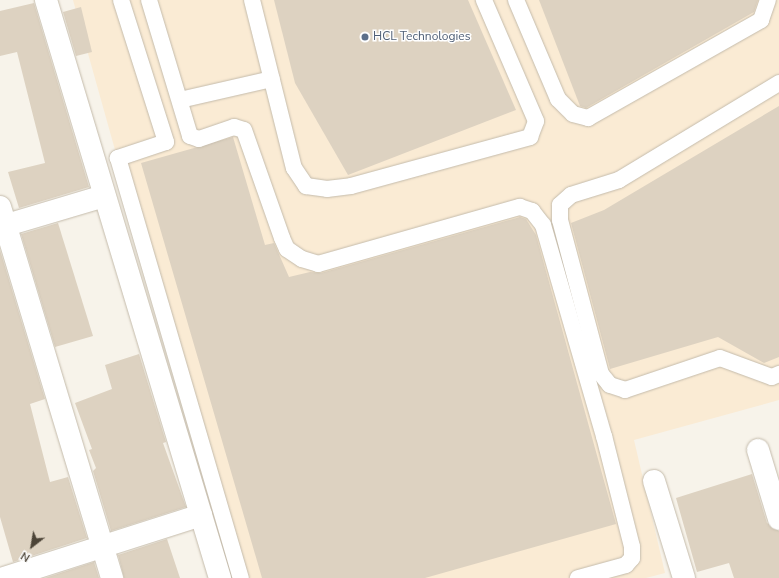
<!DOCTYPE html>
<style>
body{margin:0}
#map{position:relative;width:779px;height:578px;overflow:hidden;background:#f7f3ea;font-family:"Nunito Sans",sans-serif}
div>[style]{position:absolute}
.commercial>*{inset:0;background:#faebd4}
.building>*{inset:0;background:#ddd2c1}
.roads{filter:drop-shadow(0 0 1px #c4bbab) drop-shadow(0 0 1px #c4bbab)}
.service>*{height:16px;margin:-8px;padding:0 8px;transform-origin:8px;border-radius:8px;background:#fff}
.minor>*{height:22px;margin:-11px;padding:0 11px;transform-origin:11px;border-radius:11px;background:#fff}
.dots>*{width:11px;height:11px;translate:-50% -50%;box-sizing:border-box;border:2px solid #fff;border-radius:50%}
span{translate:-50% -50%;white-space:nowrap;text-align:center;line-height:1.15;-webkit-text-stroke:3px #fff;paint-order:stroke}
.service-label{font-size:12px;color:#4e5e75}
.left{translate:0 -50%;text-align:left}
.north{position:absolute;left:12px;top:526px;width:40px;height:40px;-webkit-text-stroke:3px #fff;paint-order:stroke;rotate:211deg;font-size:11px;font-weight:700;line-height:16px;text-align:center;color:#4c4437}
.north::after{content:'';display:block;margin:auto;width:14px;height:18px;background:#4c4437;clip-path:polygon(50% 0,100% 100%,50% 72%,0 100%)}
</style>
<div id="map">
<div class="commercial">
<div style="clip-path:polygon(73px 0,779px 0,779px 400px,634px 440px,665px 573px,646px 578px,235px 578px)"></div>
</div>
<div class="building">
<div style="clip-path:polygon(274px 0,468px 0,516px 110px,348px 175px,295px 83px)"></div>
<div style="clip-path:polygon(539px 0,758px 0,754px 12px,586px 108px,580px 106px)"></div>
<div style="clip-path:polygon(34px 3px,89px 187px,19px 208px,8px 172px,45px 163px,17px 52px,0 56px,0 11px)"></div>
<div style="clip-path:polygon(81px 7px,92px 52px,76px 56px,63px 12px)"></div>
<div style="clip-path:polygon(779px 106px,779px 357px,764px 363px,718px 337px,610px 369px,571px 223px,604px 210px)"></div>
<div style="clip-path:polygon(233px 137px,265px 245px,274px 243px,289px 277px,310px 272px,321px 273px,520px 217px,526px 219px,536px 235px,616px 524px,425px 578px,262px 578px,141px 163px)"></div>
<div style="clip-path:polygon(58px 223px,93px 336px,55px 347px,21px 234px)"></div>
<div style="clip-path:polygon(0 250px,45px 399px,30px 404px,50px 482px,68px 477px,87px 538px,13px 562px,0 517px)"></div>
<div style="clip-path:polygon(139px 354px,166px 442px,163px 443px,186px 507px,111px 531px,93px 471px,96px 468px,89px 450px,92px 449px,75px 403px,112px 389px,105px 365px)"></div>
<div style="clip-path:polygon(752px 474px,767px 523px,779px 531px,779px 578px,734px 578px,729px 563px,697px 572px,676px 498px)"></div>
<div style="clip-path:polygon(167px 539px,180px 578px,124px 578px,118px 555px)"></div>
<div style="clip-path:polygon(94px 562px,99px 578px,45px 578px)"></div>
</div>
<div class="roads">
<div class="service">
<div style="left:121px;top:0;width:149px;rotate:72.4deg"></div>
<div style="left:166px;top:142px;width:51px;rotate:161.6deg"></div>
<div style="left:118px;top:158px;width:438px;rotate:73.7deg"></div>
<div style="left:149px;top:0;width:142px;rotate:73.2deg"></div>
<div style="left:190px;top:136px;width:9px;rotate:18deg"></div>
<div style="left:199px;top:139px;width:37px;rotate:-19deg"></div>
<div style="left:234px;top:127px;width:10px;rotate:17deg"></div>
<div style="left:244px;top:130px;width:114px;rotate:70.6deg"></div>
<div style="left:282px;top:238px;width:12px;rotate:66deg"></div>
<div style="left:287px;top:249px;width:18px;rotate:34deg"></div>
<div style="left:302px;top:259px;width:17px;rotate:17deg"></div>
<div style="left:318px;top:264px;width:210px;rotate:-15.8deg"></div>
<div style="left:520px;top:207px;width:13px;rotate:18deg"></div>
<div style="left:532px;top:211px;width:18px;rotate:52deg"></div>
<div style="left:543px;top:225px;width:220px;rotate:73.9deg"></div>
<div style="left:604px;top:436px;width:114px;rotate:75.8deg"></div>
<div style="left:632px;top:547px;width:11px;rotate:90deg"></div>
<div style="left:632px;top:558px;width:9px;rotate:131deg"></div>
<div style="left:626px;top:565px;width:50px;rotate:164.8deg"></div>
<div style="left:252px;top:0;width:173px;rotate:76deg"></div>
<div style="left:294px;top:168px;width:22px;rotate:56deg"></div>
<div style="left:306px;top:186px;width:21px;rotate:8deg"></div>
<div style="left:327px;top:189px;width:24px;rotate:-7deg"></div>
<div style="left:351px;top:186px;width:186px;rotate:-15.3deg"></div>
<div style="left:530px;top:137px;width:17px;rotate:-69deg"></div>
<div style="left:536px;top:121px;width:132px;rotate:-113.3deg"></div>
<div style="left:516px;top:0;width:108px;rotate:67deg"></div>
<div style="left:558px;top:99px;width:21px;rotate:45deg"></div>
<div style="left:573px;top:114px;width:16px;rotate:15deg"></div>
<div style="left:588px;top:118px;width:199px;rotate:-29.5deg"></div>
<div style="left:761px;top:20px;width:21px;rotate:-71deg"></div>
<div style="left:779px;top:83px;width:187px;rotate:148.8deg"></div>
<div style="left:619px;top:180px;width:50px;rotate:162.6deg"></div>
<div style="left:571px;top:195px;width:15px;rotate:138deg"></div>
<div style="left:560px;top:205px;width:15px;rotate:90deg"></div>
<div style="left:560px;top:220px;width:159px;rotate:75.1deg"></div>
<div style="left:601px;top:374px;width:14px;rotate:51deg"></div>
<div style="left:610px;top:385px;width:16px;rotate:18deg"></div>
<div style="left:625px;top:390px;width:100px;rotate:-18.6deg"></div>
<div style="left:720px;top:358px;width:55px;rotate:20.1deg"></div>
<div style="left:772px;top:377px;width:8px;rotate:-23deg"></div>
<div style="left:180px;top:100px;width:94px;rotate:-12.9deg"></div>
</div>
<div class="minor">
<div style="left:46px;top:0;width:604px;rotate:73.25deg"></div>
<div style="left:0;top:207px;width:388px;rotate:73.2deg"></div>
<div style="left:0;top:227px;width:109px;rotate:-16.6deg"></div>
<div style="left:758px;top:450px;width:72px;rotate:73.1deg"></div>
<div style="left:654px;top:481px;width:102px;rotate:72.8deg"></div>
<div style="left:4px;top:578px;width:207px;rotate:-17.7deg"></div>
</div>
</div>
<div class="dots">
<div style="left:365px;top:37px;background:#5c6f8a"></div>
</div>
<div class="service-label">
<span class="left" style="left:373px;top:37px">HCL Technologies</span>
</div>
<div class="north">N</div>
</div>
